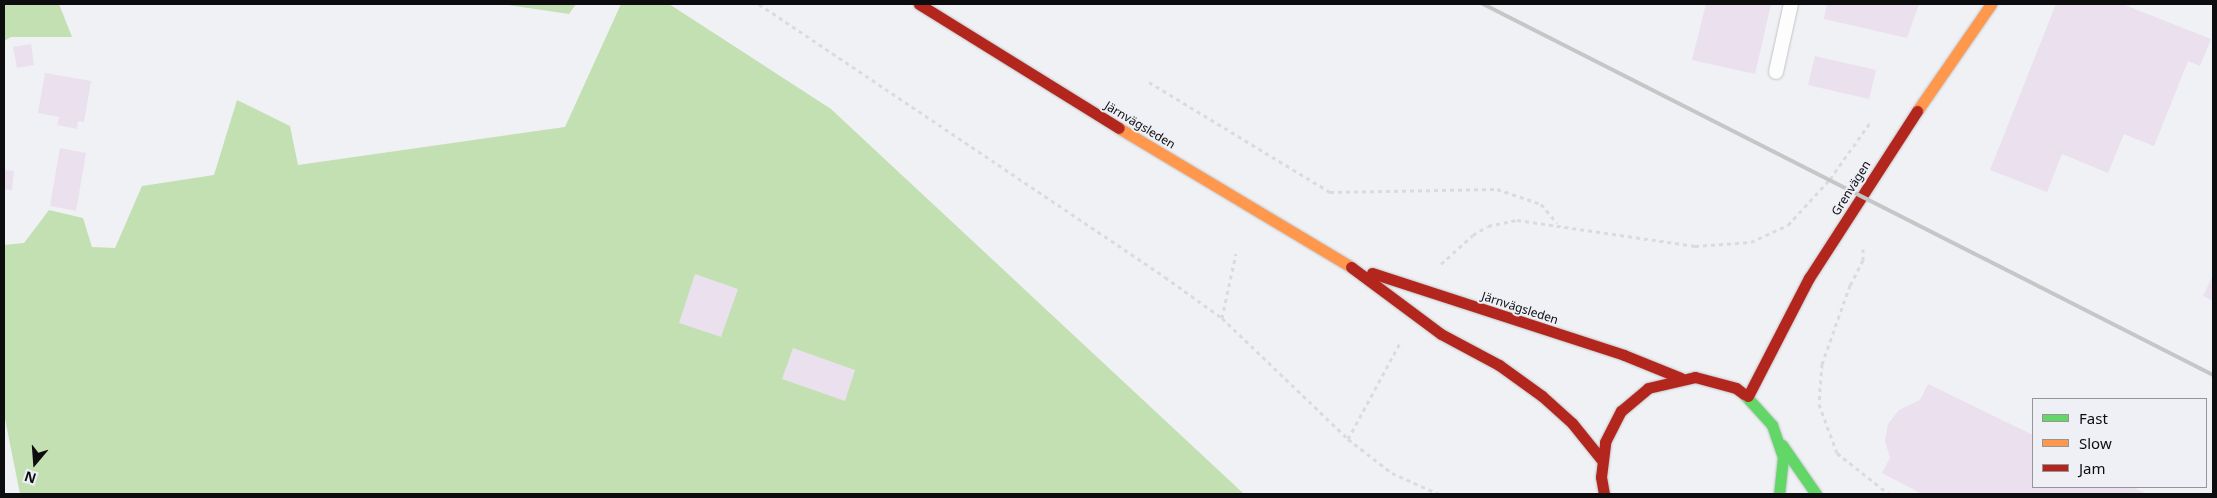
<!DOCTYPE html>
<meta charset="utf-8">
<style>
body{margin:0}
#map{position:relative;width:2217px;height:498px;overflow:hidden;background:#f0f1f5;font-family:"Noto Sans",sans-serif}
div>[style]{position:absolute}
.forest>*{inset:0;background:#c3e0b2}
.building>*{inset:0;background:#eae0ee}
.path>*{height:3px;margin-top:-1.5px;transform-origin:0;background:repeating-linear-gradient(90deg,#dbdbdc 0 4px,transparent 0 8px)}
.roads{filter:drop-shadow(0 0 1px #c3c4c7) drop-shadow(0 0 1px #c3c4c7)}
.lane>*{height:14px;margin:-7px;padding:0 7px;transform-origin:7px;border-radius:7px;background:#fdfdfe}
.fast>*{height:11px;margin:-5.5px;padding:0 5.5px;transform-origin:5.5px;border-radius:5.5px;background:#63d668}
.slow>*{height:11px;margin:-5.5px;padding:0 5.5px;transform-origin:5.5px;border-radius:5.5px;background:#ff974d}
.jam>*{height:11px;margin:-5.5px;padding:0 5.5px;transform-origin:5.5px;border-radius:5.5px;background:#b3261e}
.rail>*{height:4px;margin:-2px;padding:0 2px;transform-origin:2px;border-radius:2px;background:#c6c6c6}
span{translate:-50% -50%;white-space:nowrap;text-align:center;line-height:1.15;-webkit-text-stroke:4px #eff0f6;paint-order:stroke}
.street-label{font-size:12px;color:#0d0d0f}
.frame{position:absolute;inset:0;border:5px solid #0d0d0f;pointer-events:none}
.legend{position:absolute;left:2032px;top:398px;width:175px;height:90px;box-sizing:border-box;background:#eff0f6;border:1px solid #95959a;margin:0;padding:6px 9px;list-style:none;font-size:15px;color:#0d0d0f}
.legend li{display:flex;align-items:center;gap:10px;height:25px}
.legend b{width:25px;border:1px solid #95959a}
.north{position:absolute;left:10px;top:438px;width:50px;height:50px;-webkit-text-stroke:4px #eff0f6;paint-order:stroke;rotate:198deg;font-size:14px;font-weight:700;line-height:20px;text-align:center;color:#0d0d0f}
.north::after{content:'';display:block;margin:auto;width:18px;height:22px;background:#0d0d0f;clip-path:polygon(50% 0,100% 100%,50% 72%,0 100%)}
</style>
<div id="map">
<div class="forest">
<div style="clip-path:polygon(4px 4px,59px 4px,72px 37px,11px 37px,4px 41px)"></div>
<div style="clip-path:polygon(502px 4px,576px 4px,569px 14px)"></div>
<div style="clip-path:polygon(621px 4px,669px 4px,831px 109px,1244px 494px,20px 494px,4px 414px,4px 245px,24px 243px,49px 210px,83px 218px,92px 247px,115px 248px,142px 186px,214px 175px,237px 100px,290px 126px,298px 165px,565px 127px)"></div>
</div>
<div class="building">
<div style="clip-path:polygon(1706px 4px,1771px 4px,1755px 74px,1692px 60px)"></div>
<div style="clip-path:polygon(1827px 4px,1919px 4px,1907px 38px,1824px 19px)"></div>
<div style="clip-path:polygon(2056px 4px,2122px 4px,2211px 39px,2200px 66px,2188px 61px,2154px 146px,2124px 134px,2108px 173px,2062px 154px,2047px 192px,1990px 170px)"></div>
<div style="clip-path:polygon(31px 44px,34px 65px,17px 68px,13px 47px)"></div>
<div style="clip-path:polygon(1815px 56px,1876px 70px,1869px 99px,1808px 85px)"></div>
<div style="clip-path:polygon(45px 73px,91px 81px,84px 122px,78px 121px,77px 129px,57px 125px,59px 117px,38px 113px)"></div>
<div style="clip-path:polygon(60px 148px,86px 153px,76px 211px,50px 206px)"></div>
<div style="clip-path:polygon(4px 170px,14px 171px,12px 190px,4px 189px)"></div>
<div style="clip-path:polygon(695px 274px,738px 289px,721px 337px,679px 323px)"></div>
<div style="clip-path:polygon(2213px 275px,2213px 301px,2203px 296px)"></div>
<div style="clip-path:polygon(793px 348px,855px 370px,845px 401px,782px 379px)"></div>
<div style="clip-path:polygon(1928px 384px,2033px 435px,2033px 487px,2133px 487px,2147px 494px,1922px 494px,1882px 473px,1890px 458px,1885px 441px,1888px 424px,1899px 410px,1920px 400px)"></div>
</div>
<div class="path">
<div style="left:759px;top:4px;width:489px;rotate:33.9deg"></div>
<div style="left:1165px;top:277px;width:70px;rotate:35.7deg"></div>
<div style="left:1222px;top:318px;width:175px;rotate:43.8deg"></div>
<div style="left:1348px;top:439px;width:56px;rotate:37.7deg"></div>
<div style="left:1392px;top:473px;width:51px;rotate:24.1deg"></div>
<div style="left:1149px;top:82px;width:212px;rotate:31.3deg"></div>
<div style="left:1330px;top:192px;width:167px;rotate:-1deg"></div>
<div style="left:1497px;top:189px;width:46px;rotate:18.8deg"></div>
<div style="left:1541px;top:204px;width:25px;rotate:50deg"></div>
<div style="left:1863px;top:249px;width:11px;rotate:90deg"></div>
<div style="left:1863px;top:260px;width:28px;rotate:117deg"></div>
<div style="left:1850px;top:285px;width:84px;rotate:109.5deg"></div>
<div style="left:1822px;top:364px;width:40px;rotate:94.3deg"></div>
<div style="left:1819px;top:404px;width:52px;rotate:69.8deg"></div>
<div style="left:1837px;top:453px;width:66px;rotate:38.3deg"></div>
<div style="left:1441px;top:264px;width:43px;rotate:-42.2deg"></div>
<div style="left:1473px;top:235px;width:17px;rotate:-31deg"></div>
<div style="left:1488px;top:226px;width:30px;rotate:-12deg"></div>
<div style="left:1517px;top:220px;width:180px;rotate:8.3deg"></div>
<div style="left:1695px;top:246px;width:56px;rotate:-4.1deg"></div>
<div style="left:1751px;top:242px;width:41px;rotate:-24.7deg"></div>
<div style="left:1788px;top:225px;width:62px;rotate:-47.6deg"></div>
<div style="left:1830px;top:179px;width:71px;rotate:-54.7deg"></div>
<div style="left:1222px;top:318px;width:66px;rotate:-77.8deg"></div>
<div style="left:1348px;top:439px;width:111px;rotate:-61.6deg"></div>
</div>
<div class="roads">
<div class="lane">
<div style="left:1776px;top:72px;width:70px;rotate:-77.6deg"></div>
</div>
<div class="fast">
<div style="left:1744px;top:394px;width:42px;rotate:47.9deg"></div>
<div style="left:1772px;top:425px;width:34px;rotate:71deg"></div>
<div style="left:1783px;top:457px;width:37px;rotate:96deg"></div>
<div style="left:1782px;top:445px;width:60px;rotate:55.2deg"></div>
</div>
<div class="slow">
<div style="left:1917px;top:111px;width:130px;rotate:-55.3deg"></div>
<div style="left:1119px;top:128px;width:270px;rotate:30.9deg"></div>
</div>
<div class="jam">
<div style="left:919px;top:4px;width:235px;rotate:31.8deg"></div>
<div style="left:1351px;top:267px;width:112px;rotate:36.7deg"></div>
<div style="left:1441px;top:334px;width:66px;rotate:28.1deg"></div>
<div style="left:1499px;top:365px;width:53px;rotate:35.8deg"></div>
<div style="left:1542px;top:396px;width:40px;rotate:42deg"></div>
<div style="left:1572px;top:423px;width:46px;rotate:51.1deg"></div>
<div style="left:1372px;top:273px;width:265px;rotate:18deg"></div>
<div style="left:1624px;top:355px;width:61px;rotate:22deg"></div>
<div style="left:1748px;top:396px;width:133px;rotate:-62.7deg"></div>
<div style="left:1809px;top:278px;width:199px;rotate:-57.1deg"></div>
<div style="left:1604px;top:494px;width:17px;rotate:-100deg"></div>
<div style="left:1601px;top:477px;width:35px;rotate:-83deg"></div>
<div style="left:1605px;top:442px;width:35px;rotate:-63deg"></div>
<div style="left:1621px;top:411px;width:35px;rotate:-40deg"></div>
<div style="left:1648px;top:388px;width:48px;rotate:-13.2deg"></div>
<div style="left:1695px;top:377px;width:42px;rotate:15deg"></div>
<div style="left:1736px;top:388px;width:10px;rotate:37deg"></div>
</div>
</div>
<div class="rail">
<div style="left:1483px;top:4px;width:819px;rotate:26.94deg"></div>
</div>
<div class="street-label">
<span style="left:1140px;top:125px;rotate:31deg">Järnvägsleden</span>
<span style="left:1851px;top:188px;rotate:-58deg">Grenvägen</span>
<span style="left:1520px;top:308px;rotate:18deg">Järnvägsleden</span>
</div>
<div class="frame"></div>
<ul class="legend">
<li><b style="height:6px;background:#63d668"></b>Fast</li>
<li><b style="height:6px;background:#ff974d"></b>Slow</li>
<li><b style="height:6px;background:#b3261e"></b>Jam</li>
</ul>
<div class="north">N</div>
</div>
